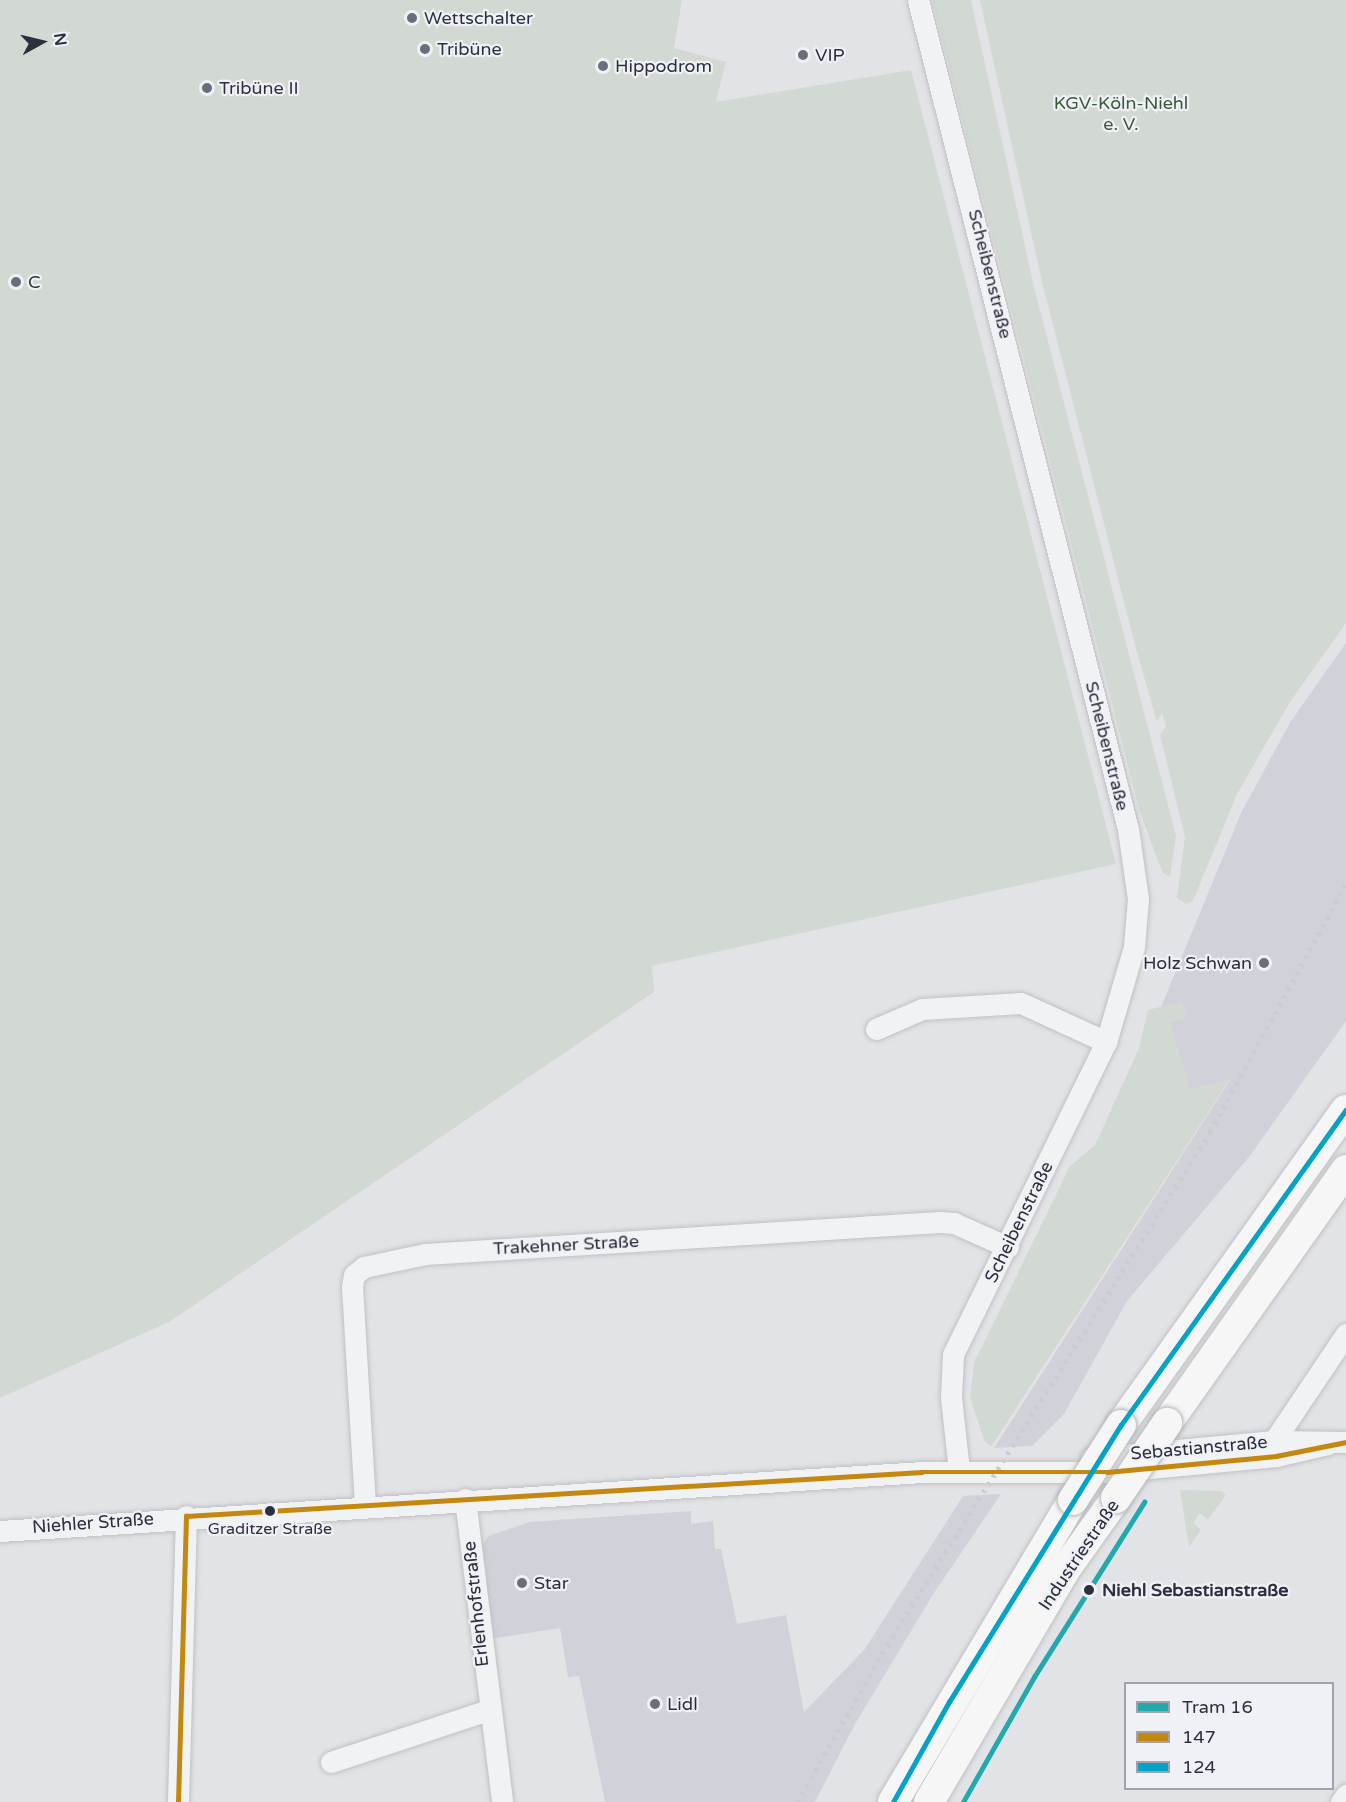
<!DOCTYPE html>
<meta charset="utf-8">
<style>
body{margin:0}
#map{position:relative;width:1346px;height:1802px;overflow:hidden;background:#e2e3e6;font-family:"Varela Round",sans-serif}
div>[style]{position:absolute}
.built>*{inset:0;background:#d1d2d9}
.green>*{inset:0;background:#d2d9d2}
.roads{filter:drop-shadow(0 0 2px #c0c1c4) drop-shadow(0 0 2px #c0c1c4)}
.minor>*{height:21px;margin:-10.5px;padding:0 10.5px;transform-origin:10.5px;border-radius:10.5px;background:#f1f2f4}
.highway>*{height:30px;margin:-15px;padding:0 15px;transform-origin:15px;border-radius:15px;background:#f6f6f6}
.rail>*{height:4.5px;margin-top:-2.25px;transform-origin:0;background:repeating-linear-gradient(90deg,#cbccce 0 3px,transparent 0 9px)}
.bridges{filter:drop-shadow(0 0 2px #b4b6ba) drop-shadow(0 0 2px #b4b6ba)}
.highway-bridge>*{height:30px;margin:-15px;padding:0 15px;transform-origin:15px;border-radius:15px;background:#f6f6f6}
.bus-1>*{height:4.5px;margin:-2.25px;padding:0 2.25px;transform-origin:2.25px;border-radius:2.25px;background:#c48810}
.bus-2>*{height:4.5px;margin:-2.25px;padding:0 2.25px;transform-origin:2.25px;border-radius:2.25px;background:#02a3c7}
.tram-1>*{height:4.5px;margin:-2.25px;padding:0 2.25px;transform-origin:2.25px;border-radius:2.25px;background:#22a9ad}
.dots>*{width:16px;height:16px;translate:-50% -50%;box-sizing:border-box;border:3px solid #f0f1f6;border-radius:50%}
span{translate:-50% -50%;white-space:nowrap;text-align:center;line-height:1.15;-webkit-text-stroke:4.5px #f0f1f6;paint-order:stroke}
.bus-label{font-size:16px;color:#2b2f3e}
.poi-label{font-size:18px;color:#2b2f3e}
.left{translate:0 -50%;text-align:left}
.right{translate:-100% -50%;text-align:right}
.park-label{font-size:18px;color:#3a5839}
.street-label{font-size:18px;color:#2b2f3e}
.stop-label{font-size:18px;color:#2b2f3e;font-weight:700}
.legend{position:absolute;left:1124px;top:1682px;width:210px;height:108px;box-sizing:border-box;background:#f0f1f6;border:2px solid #a1a3ac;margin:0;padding:8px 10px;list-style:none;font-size:18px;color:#2b2f3e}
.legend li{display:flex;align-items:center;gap:12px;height:30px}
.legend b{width:30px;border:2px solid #a1a3ac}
.north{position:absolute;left:12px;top:12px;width:60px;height:60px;-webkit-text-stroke:4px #f0f1f6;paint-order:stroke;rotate:82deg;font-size:16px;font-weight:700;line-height:24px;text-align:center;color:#2b2f3e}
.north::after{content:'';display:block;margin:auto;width:21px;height:27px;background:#2b2f3e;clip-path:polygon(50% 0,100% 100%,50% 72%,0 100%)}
</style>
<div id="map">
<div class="built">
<div style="clip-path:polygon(1346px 643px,1346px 1021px,1249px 1157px,1127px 1301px,1064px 1414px,1032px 1446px,994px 1448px,1230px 1080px,1111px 1110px,1139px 1049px,1148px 1010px,1161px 1007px,1242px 811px,1291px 721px)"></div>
<div style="clip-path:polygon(1001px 1494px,934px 1593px,855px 1724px,815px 1802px,605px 1802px,579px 1676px,568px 1677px,560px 1628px,491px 1639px,483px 1545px,488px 1536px,530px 1522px,691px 1511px,691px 1524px,713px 1521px,715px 1549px,721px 1549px,737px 1624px,786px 1615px,804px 1712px,864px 1650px,963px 1496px)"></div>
</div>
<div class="green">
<div style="clip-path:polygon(0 0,682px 0,674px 48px,726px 62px,716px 102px,911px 70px,1116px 864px,652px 966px,654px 992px,169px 1322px,0 1398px)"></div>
<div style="clip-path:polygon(932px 0,971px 0,1034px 287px,1176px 836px,1170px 877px,1162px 872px,1140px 812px)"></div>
<div style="clip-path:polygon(980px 0,1346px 0,1346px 623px,1290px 702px,1237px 794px,1193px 901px,1186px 904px,1177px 898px,1185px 837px,1160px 735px,1166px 726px,1162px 713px,1157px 722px,1136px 649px,1041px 278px)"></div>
<div style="clip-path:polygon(1182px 1002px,1186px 1018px,1170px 1023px,1190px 1089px,1230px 1079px,991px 1447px,984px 1440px,970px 1397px,974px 1363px,1070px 1166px,1095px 1145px,1139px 1049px,1148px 1010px)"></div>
<div style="clip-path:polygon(1180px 1490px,1222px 1491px,1226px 1495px,1208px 1520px,1200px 1513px,1193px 1523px,1201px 1530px,1189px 1547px)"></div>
</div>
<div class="roads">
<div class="minor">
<div style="left:918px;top:0;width:855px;rotate:75.79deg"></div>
<div style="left:1128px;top:829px;width:71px;rotate:81.9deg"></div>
<div style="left:1138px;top:899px;width:48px;rotate:94.8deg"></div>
<div style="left:1134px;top:947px;width:99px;rotate:106.4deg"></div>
<div style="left:1106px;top:1042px;width:348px;rotate:116.1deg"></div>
<div style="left:953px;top:1355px;width:42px;rotate:92.7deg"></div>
<div style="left:951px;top:1397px;width:74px;rotate:83.8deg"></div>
<div style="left:876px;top:1029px;width:50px;rotate:-23.5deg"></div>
<div style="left:922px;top:1009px;width:99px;rotate:-3.5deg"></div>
<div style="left:1021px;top:1003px;width:94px;rotate:24.6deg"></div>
<div style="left:1274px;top:1441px;width:129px;rotate:-56.1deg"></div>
<div style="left:1091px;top:1458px;width:184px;rotate:-5.3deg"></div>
<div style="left:1274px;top:1441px;width:72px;rotate:0.8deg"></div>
<div style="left:465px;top:1499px;width:305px;rotate:83deg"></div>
<div style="left:365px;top:1505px;width:218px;rotate:-93.4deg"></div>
<div style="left:352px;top:1287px;width:12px;rotate:-81deg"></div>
<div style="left:354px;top:1275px;width:13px;rotate:-39deg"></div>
<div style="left:364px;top:1267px;width:62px;rotate:-12deg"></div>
<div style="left:425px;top:1254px;width:516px;rotate:-3.56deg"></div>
<div style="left:940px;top:1222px;width:14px;rotate:4deg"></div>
<div style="left:954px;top:1223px;width:59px;rotate:24deg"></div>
<div style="left:0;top:1531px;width:924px;rotate:-3.66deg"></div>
<div style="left:922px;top:1472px;width:185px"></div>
<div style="left:1107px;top:1472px;width:170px;rotate:-5.4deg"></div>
<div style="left:1276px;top:1456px;width:53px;rotate:-13deg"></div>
<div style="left:331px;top:1762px;width:165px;rotate:-18.3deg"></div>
<div style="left:178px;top:1802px;width:286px;rotate:-88.4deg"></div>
<div style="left:1341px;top:1802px;width:9px;rotate:-54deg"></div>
</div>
<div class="highway">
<div style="left:1167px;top:1423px;width:310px;rotate:-54.7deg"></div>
<div style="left:1121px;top:1425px;width:387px;rotate:-54.5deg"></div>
<div style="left:893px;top:1802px;width:352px;rotate:-59.2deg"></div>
<div style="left:929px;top:1802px;width:273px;rotate:-59.6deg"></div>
<div style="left:1067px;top:1567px;width:85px;rotate:-54.6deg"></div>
</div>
</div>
<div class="rail">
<div style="left:797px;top:1802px;width:190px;rotate:-60.1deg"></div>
<div style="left:892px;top:1637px;width:597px;rotate:-57.8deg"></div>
<div style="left:1210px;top:1132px;width:283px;rotate:-61.3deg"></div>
</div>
<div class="bridges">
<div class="highway-bridge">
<div style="left:1116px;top:1498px;width:91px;rotate:-55.8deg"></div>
<div style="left:1073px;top:1500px;width:89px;rotate:-57.4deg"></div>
</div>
</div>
<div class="bus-1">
<div style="left:186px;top:1516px;width:737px;rotate:-3.42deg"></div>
<div style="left:922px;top:1472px;width:185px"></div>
<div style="left:1107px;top:1472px;width:170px;rotate:-5.4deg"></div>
<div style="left:1276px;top:1456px;width:71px;rotate:-11.3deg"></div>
<div style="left:178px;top:1802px;width:286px;rotate:-88.4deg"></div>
</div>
<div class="bus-2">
<div style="left:893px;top:1802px;width:115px;rotate:-60.8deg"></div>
<div style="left:949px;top:1702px;width:326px;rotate:-58.2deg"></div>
<div style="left:1121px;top:1425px;width:387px;rotate:-54.5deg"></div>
</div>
<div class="tram-1">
<div style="left:963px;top:1802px;width:144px;rotate:-60.4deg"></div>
<div style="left:1034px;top:1677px;width:207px;rotate:-57.8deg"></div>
</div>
<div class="dots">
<div style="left:412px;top:18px;background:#6b6e79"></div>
<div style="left:425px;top:49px;background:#6b6e79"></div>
<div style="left:803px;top:55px;background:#6b6e79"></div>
<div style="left:603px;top:66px;background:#6b6e79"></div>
<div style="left:207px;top:88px;background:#6b6e79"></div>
<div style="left:16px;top:282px;background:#6b6e79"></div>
<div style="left:1264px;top:963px;background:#6b6e79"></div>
<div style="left:270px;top:1511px;background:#2b2f3e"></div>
<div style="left:522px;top:1583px;background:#6b6e79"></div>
<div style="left:1089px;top:1590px;background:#2b2f3e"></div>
<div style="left:655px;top:1704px;background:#6b6e79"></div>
</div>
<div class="bus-label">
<span style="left:270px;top:1529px">Graditzer Straße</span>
</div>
<div class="poi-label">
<span class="left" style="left:424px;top:18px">Wettschalter</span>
<span class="left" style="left:437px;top:49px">Tribüne</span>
<span class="left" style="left:815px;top:55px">VIP</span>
<span class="left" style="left:615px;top:66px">Hippodrom</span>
<span class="left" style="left:219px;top:88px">Tribüne II</span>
<span class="left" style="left:28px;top:282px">C</span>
<span class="right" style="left:1252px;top:963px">Holz Schwan</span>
<span class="left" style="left:534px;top:1583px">Star</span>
<span class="left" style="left:667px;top:1704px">Lidl</span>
</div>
<div class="park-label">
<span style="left:1121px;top:114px">KGV-Köln-Niehl<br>e. V.</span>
</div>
<div class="street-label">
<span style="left:990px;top:274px;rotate:76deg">Scheibenstraße</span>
<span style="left:1107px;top:746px;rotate:76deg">Scheibenstraße</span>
<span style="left:1019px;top:1222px;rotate:-64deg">Scheibenstraße</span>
<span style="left:566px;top:1245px;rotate:-3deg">Trakehner Straße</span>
<span style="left:1199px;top:1448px;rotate:-5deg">Sebastianstraße</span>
<span style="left:93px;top:1523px;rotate:-4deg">Niehler Straße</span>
<span style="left:1079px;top:1555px;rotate:-56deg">Industriestraße</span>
<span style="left:476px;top:1604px;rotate:-96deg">Erlenhofstraße</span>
</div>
<div class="stop-label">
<span class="left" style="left:1102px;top:1590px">Niehl Sebastianstraße</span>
</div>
<ul class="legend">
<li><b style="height:8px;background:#22a9ad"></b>Tram 16</li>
<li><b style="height:8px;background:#c48810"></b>147</li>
<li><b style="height:8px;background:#02a3c7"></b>124</li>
</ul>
<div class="north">N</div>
</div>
